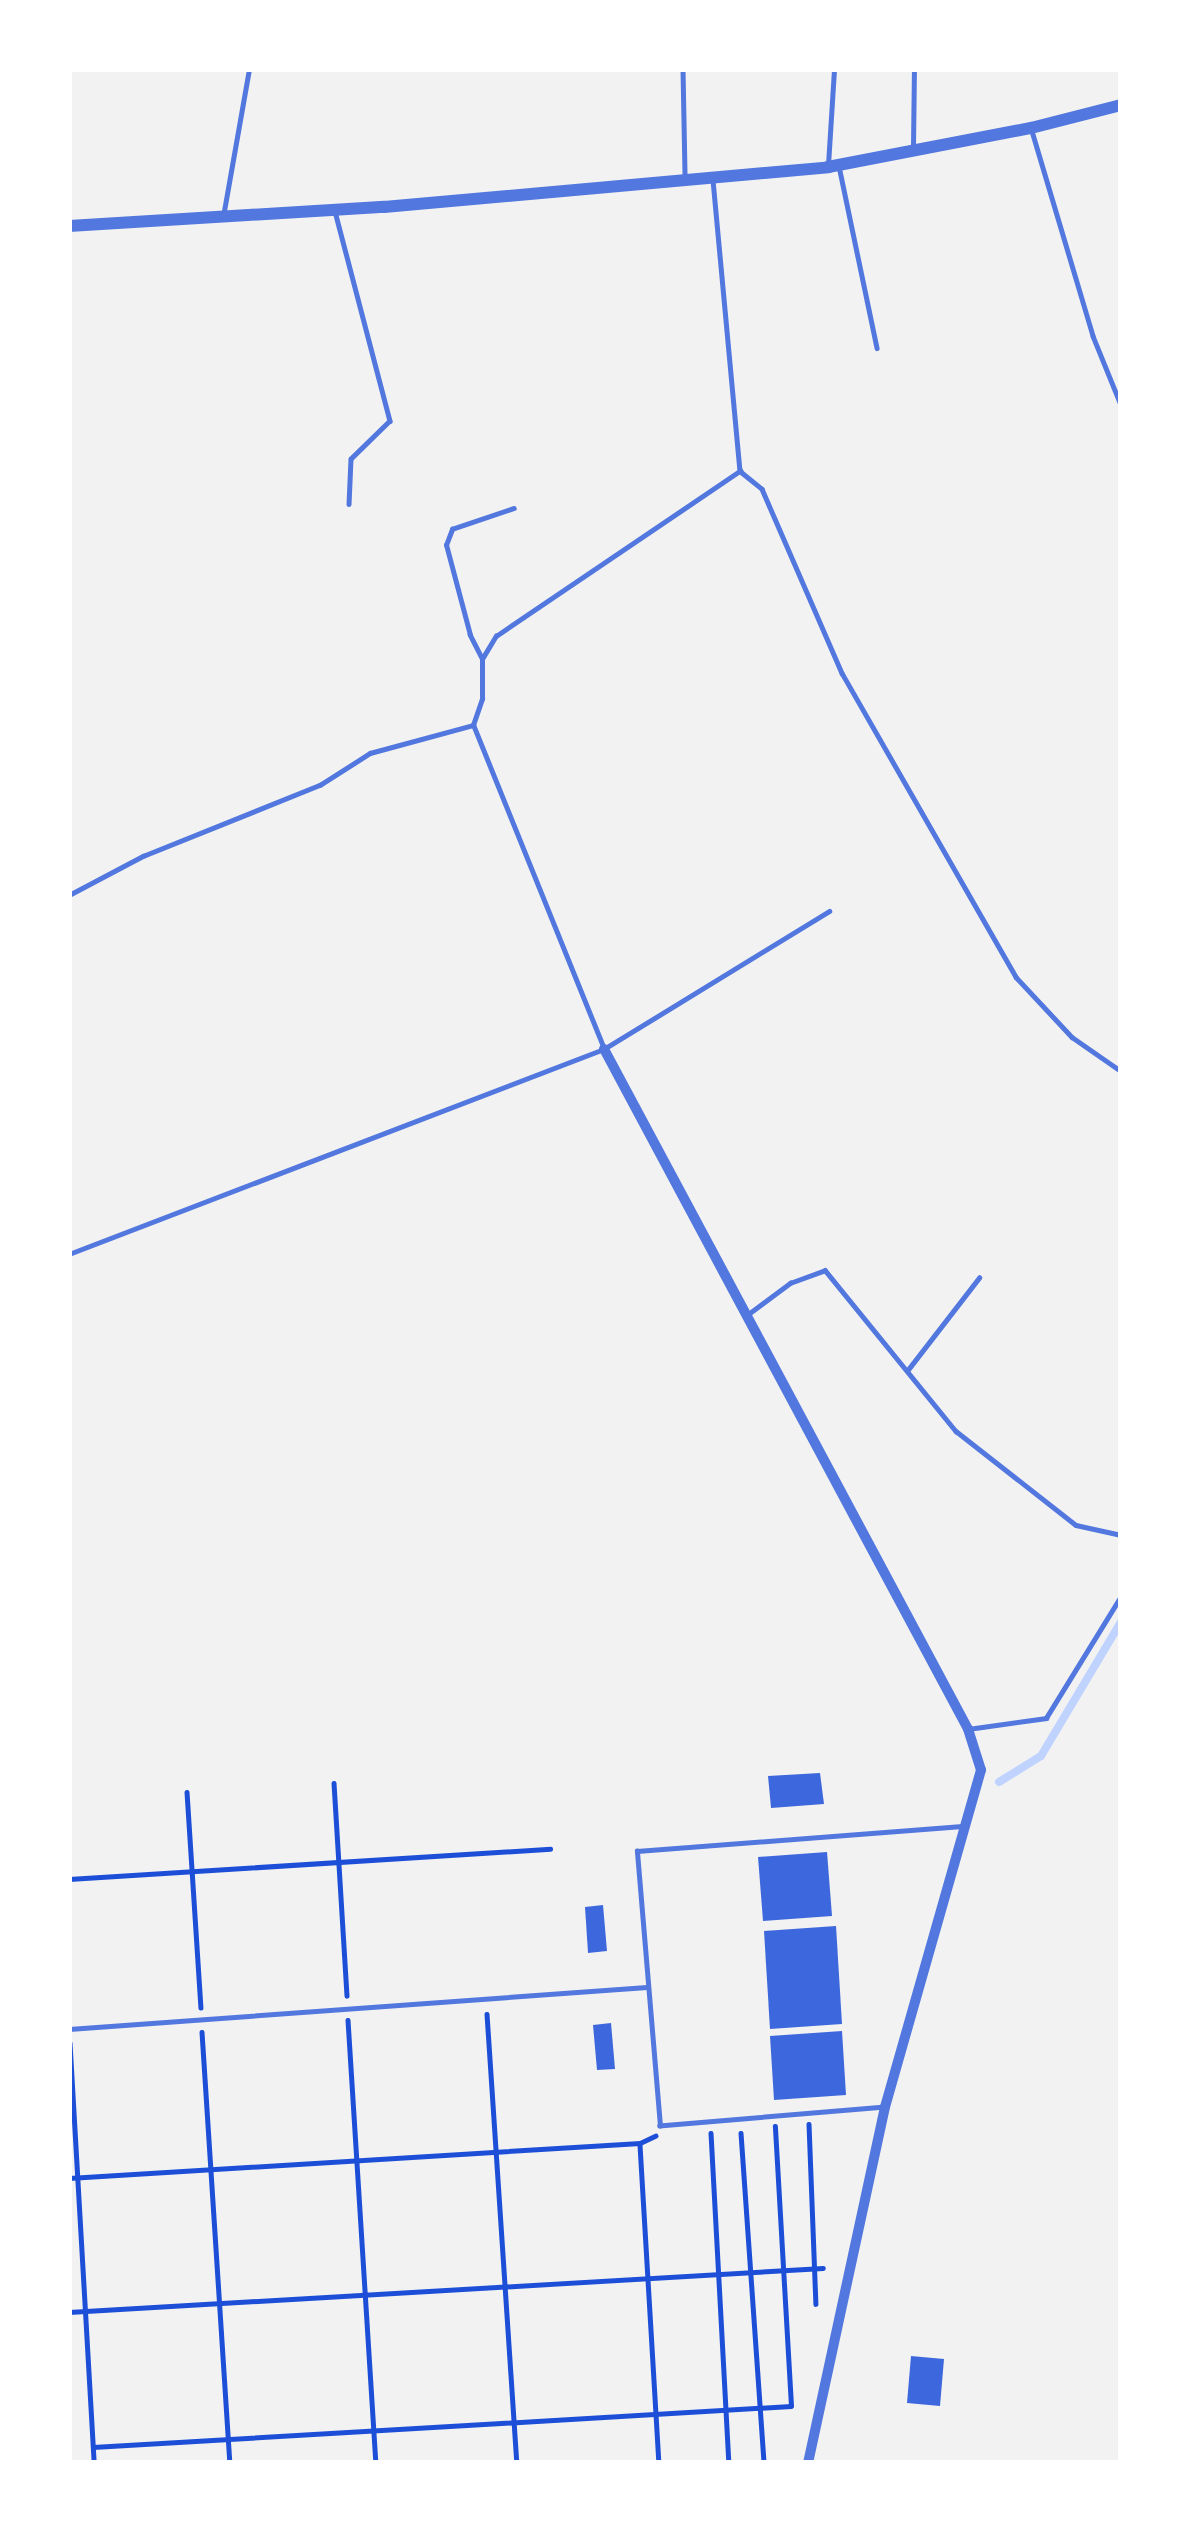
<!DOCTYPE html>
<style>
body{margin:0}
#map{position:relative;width:1190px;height:2532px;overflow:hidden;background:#f2f2f2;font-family:Commissioner,sans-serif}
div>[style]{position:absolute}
.stream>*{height:8px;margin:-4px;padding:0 4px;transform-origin:4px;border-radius:4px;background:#bfd3fe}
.building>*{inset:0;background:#3d67dc}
.path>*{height:4.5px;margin:-2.25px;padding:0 2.25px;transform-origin:2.25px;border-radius:2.25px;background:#1d4ed8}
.service>*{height:4.5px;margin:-2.25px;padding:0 2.25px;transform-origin:2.25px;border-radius:2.25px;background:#5277de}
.minor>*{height:10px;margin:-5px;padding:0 5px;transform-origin:5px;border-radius:5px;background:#5277de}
.tertiary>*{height:12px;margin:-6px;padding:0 6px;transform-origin:6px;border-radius:6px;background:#5277de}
span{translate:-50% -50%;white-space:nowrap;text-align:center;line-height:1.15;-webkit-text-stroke:12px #fff;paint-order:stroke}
.frame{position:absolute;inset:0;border:72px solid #fff;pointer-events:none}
</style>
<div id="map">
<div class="stream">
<div style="left:999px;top:1782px;width:49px;rotate:-31.8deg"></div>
<div style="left:1041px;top:1756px;width:156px;rotate:-59.2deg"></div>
</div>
<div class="building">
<div style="clip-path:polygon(820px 1773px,824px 1804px,771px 1808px,768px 1776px)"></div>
<div style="clip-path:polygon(827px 1852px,832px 1916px,763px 1921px,758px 1857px)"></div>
<div style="clip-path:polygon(603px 1905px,607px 1951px,588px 1953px,585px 1907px)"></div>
<div style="clip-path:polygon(836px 1926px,842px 2024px,770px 2029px,764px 1931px)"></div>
<div style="clip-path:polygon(611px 2023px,615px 2069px,597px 2070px,593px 2025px)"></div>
<div style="clip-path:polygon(842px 2031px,846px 2095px,774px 2100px,770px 2036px)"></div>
<div style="clip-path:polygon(911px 2356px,944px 2359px,940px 2406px,907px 2403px)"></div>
</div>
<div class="path">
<div style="left:334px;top:1783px;width:213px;rotate:86.5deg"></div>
<div style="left:187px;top:1792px;width:216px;rotate:86.3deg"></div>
<div style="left:69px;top:1879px;width:482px;rotate:-3.6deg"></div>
<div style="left:487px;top:2014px;width:450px;rotate:86.2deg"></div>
<div style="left:348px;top:2020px;width:444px;rotate:86.4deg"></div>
<div style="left:202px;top:2032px;width:432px;rotate:86.3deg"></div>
<div style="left:70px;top:2043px;width:421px;rotate:86.7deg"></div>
<div style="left:809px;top:2124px;width:180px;rotate:87.8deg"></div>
<div style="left:711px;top:2133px;width:330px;rotate:86.9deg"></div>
<div style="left:741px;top:2133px;width:331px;rotate:86deg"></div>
<div style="left:640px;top:2145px;width:319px;rotate:86.6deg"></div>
<div style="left:69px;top:2178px;width:572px;rotate:-3.51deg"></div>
<div style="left:640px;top:2143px;width:17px;rotate:-25deg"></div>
<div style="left:69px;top:2312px;width:755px;rotate:-3.34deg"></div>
<div style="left:93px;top:2447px;width:699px;rotate:-3.36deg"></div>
<div style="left:791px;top:2406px;width:280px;rotate:-93.3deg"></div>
</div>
<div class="service">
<div style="left:683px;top:69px;width:108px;rotate:88.9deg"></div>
<div style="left:1032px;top:131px;width:214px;rotate:73.4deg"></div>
<div style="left:1093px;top:336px;width:74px;rotate:67.9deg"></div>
<div style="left:913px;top:147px;width:78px;rotate:-89.3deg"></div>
<div style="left:828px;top:165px;width:96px;rotate:-86.4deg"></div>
<div style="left:839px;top:166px;width:186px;rotate:78.2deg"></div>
<div style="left:713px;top:180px;width:292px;rotate:84.7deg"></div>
<div style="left:740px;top:471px;width:28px;rotate:39deg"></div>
<div style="left:762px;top:489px;width:201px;rotate:66.5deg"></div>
<div style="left:842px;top:673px;width:350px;rotate:60.2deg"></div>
<div style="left:1016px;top:977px;width:82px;rotate:47deg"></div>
<div style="left:1072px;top:1037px;width:60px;rotate:34.8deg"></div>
<div style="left:224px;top:211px;width:144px;rotate:-80deg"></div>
<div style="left:336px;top:215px;width:213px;rotate:75.3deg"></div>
<div style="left:390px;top:421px;width:54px;rotate:135.7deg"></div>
<div style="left:351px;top:459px;width:45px;rotate:92.5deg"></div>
<div style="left:482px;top:659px;width:27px;rotate:-117deg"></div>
<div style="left:470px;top:635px;width:93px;rotate:-104.9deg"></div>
<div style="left:446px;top:545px;width:17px;rotate:-69deg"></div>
<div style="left:452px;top:529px;width:65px;rotate:-18.7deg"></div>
<div style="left:69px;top:895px;width:84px;rotate:-27.8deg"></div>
<div style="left:143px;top:856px;width:191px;rotate:-21.9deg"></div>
<div style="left:320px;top:785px;width:59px;rotate:-32.6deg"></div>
<div style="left:370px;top:753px;width:107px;rotate:-15.2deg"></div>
<div style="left:604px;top:1049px;width:349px;rotate:-112deg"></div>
<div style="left:473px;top:725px;width:28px;rotate:-71deg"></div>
<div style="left:482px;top:699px;width:40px;rotate:-90deg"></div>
<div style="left:482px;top:659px;width:27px;rotate:-59deg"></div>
<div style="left:496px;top:636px;width:295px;rotate:-34.1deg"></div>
<div style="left:69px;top:1254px;width:573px;rotate:-20.97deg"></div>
<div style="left:604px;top:1049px;width:264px;rotate:-31.5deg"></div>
<div style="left:747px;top:1315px;width:54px;rotate:-36.7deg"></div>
<div style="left:790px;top:1283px;width:37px;rotate:-20deg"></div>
<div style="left:825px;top:1270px;width:208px;rotate:50.9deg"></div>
<div style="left:956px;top:1431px;width:152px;rotate:38.1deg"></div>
<div style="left:1076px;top:1525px;width:46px;rotate:12.5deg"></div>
<div style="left:907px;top:1371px;width:118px;rotate:-52.3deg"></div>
<div style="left:968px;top:1729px;width:79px;rotate:-8deg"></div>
<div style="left:1046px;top:1718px;width:143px;rotate:-58.4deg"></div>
<div style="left:69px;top:2029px;width:579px;rotate:-4.16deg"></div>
<div style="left:885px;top:2107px;width:226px;rotate:175.2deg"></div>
<div style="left:660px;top:2126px;width:276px;rotate:-94.8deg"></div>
<div style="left:637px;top:1851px;width:326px;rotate:-4.4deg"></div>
</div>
<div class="minor">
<div style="left:604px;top:1049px;width:771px;rotate:61.84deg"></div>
<div style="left:968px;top:1729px;width:43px;rotate:72.4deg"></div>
<div style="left:981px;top:1770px;width:350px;rotate:105.9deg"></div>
<div style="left:885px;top:2107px;width:364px;rotate:102.2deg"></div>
</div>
<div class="tertiary">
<div style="left:69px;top:226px;width:316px;rotate:-3.5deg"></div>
<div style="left:384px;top:207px;width:446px;rotate:-5.1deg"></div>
<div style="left:828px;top:167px;width:207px;rotate:-10.9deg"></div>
<div style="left:1031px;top:128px;width:93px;rotate:-14.3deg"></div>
</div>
<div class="frame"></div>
</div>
